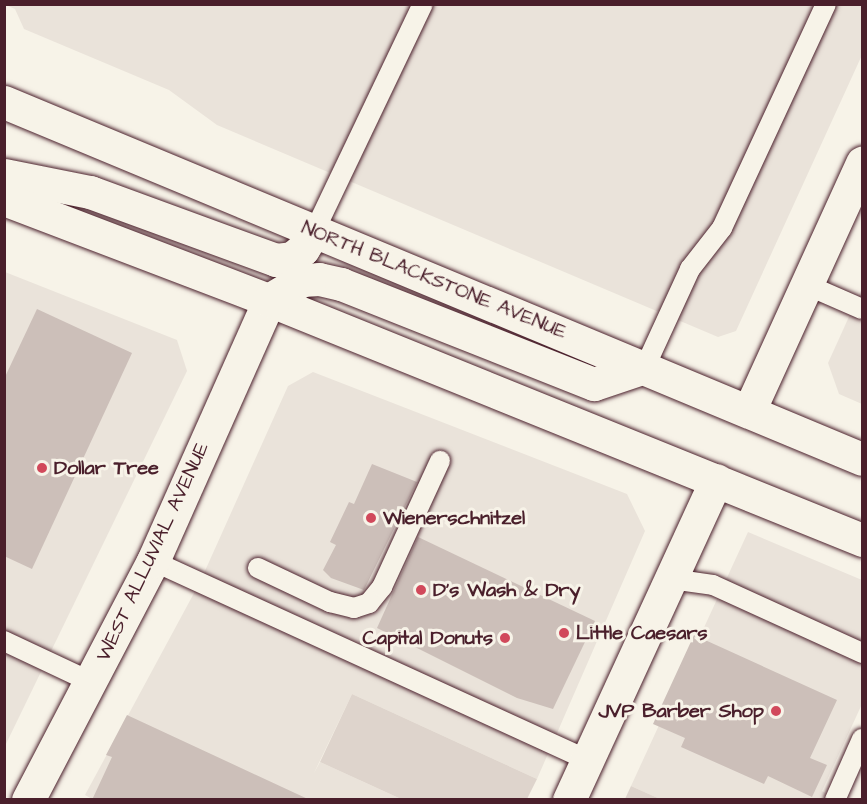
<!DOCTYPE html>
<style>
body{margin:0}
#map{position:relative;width:867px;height:804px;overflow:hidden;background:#f7f3e8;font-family:"Architects Daughter",sans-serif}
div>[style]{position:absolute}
.built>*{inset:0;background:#eae3da}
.green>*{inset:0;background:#ded4cc}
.building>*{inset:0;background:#ccbfb9}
.roads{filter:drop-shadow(0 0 2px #4a1f2b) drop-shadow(0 0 2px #4a1f2b)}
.service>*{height:20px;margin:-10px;padding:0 10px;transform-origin:10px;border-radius:10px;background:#f7f3e8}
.minor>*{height:33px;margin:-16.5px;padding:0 16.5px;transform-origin:16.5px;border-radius:16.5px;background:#f7f3e8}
.primary>*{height:33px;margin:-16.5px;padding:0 16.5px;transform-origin:16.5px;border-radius:16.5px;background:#f7f3e8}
.dots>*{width:16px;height:16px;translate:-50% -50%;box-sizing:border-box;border:3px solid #f7f3e8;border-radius:50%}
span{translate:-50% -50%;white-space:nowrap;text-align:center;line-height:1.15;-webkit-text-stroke:6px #f7f3e8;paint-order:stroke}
.street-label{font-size:20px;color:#4a1f2b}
.poi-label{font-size:20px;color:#4a1f2b;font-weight:700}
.left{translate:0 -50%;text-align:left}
.right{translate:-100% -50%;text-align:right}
.frame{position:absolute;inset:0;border:6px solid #4a1f2b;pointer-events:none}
</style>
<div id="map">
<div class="built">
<div style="clip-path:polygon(6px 5px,862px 5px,862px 55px,736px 331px,718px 337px,217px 125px,169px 90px,24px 29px,15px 9px)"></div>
<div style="clip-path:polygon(5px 272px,177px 340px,187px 371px,5px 746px)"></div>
<div style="clip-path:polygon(862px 288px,862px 404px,839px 394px,828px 363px)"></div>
<div style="clip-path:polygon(313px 372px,627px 494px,645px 531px,537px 779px,352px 694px,314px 773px,320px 762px,401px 799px,94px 800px,85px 795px,200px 582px,288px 386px)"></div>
<div style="clip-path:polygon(748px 532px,862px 580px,862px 704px,822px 791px,827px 794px,825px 799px,660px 799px,631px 786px)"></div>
</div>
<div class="green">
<div style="clip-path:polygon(352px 694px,537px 779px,527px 799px,401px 799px,320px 762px)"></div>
<div style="clip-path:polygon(631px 786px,660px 799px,625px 799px)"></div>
</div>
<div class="building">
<div style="clip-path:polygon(37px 309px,132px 353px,32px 569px,4px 556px,4px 379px)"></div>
<div style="clip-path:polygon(372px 464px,417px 482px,364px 590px,331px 578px,323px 570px,336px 545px,330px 542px,349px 502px,354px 504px)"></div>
<div style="clip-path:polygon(418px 537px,595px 621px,553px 709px,517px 698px,377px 628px)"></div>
<div style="clip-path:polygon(694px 635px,837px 700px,810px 758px,827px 765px,812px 797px,768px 776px,764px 784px,681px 747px,685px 738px,653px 724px)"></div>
<div style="clip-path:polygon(127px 715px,310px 800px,92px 800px,112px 757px,106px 755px)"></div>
</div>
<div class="roads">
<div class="service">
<div style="left:315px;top:230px;width:250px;rotate:-64.5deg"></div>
<div style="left:807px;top:285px;width:60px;rotate:23.6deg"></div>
<div style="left:645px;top:367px;width:108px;rotate:-65.3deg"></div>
<div style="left:690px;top:269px;width:52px;rotate:-52deg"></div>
<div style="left:722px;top:228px;width:247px;rotate:-65.1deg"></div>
<div style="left:153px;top:561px;width:477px;rotate:24.6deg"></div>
<div style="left:258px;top:568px;width:80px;rotate:25.3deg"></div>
<div style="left:330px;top:602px;width:25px;rotate:14deg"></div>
<div style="left:354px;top:608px;width:16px;rotate:-18deg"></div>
<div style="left:369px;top:603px;width:21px;rotate:-51deg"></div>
<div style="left:382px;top:587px;width:139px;rotate:-65.3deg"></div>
<div style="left:671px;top:579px;width:42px;rotate:8.1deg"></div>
<div style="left:713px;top:585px;width:164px;rotate:24.5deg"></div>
<div style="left:4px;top:641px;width:96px;rotate:25.2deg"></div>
<div style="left:835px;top:800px;width:67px;rotate:-66.1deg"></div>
</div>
<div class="minor">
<div style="left:749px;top:411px;width:273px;rotate:-65.5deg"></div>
<div style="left:28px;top:800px;width:270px;rotate:-62.4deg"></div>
<div style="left:153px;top:561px;width:286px;rotate:-66deg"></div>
<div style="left:569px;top:800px;width:352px;rotate:-65.3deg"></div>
</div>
<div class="primary">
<div style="left:4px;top:102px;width:929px;rotate:22.59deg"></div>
<div style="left:4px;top:175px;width:88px;rotate:11.2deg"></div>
<div style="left:90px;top:192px;width:198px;rotate:20.1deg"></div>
<div style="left:276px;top:260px;width:16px;rotate:-7deg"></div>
<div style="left:292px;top:258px;width:14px;rotate:-39deg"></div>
<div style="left:303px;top:249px;width:22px;rotate:-58deg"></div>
<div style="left:4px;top:199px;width:284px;rotate:20.9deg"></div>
<div style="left:269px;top:300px;width:640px;rotate:22.03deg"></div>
<div style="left:269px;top:300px;width:39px;rotate:-31deg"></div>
<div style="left:302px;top:280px;width:17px;rotate:-3deg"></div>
<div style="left:319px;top:279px;width:23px;rotate:13deg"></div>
<div style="left:341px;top:284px;width:272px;rotate:21.6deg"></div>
<div style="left:594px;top:384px;width:54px;rotate:-18.4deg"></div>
</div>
</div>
<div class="dots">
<div style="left:42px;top:468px;background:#d1495b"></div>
<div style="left:371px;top:518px;background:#d1495b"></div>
<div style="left:421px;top:590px;background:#d1495b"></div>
<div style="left:564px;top:633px;background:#d1495b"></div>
<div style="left:505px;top:638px;background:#d1495b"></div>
<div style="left:776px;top:711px;background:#d1495b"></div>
</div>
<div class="street-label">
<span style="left:434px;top:280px;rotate:22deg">NORTH BLACKSTONE AVENUE</span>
<span style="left:153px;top:552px;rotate:-65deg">WEST ALLUVIAL AVENUE</span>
</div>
<div class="poi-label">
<span class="left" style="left:54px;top:468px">Dollar Tree</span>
<span class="left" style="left:383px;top:518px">Wienerschnitzel</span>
<span class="left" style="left:433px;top:590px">D's Wash &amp; Dry</span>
<span class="left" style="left:576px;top:633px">Little Caesars</span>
<span class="right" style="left:493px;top:638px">Capital Donuts</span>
<span class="right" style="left:764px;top:711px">JVP Barber Shop</span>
</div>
<div class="frame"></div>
</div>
